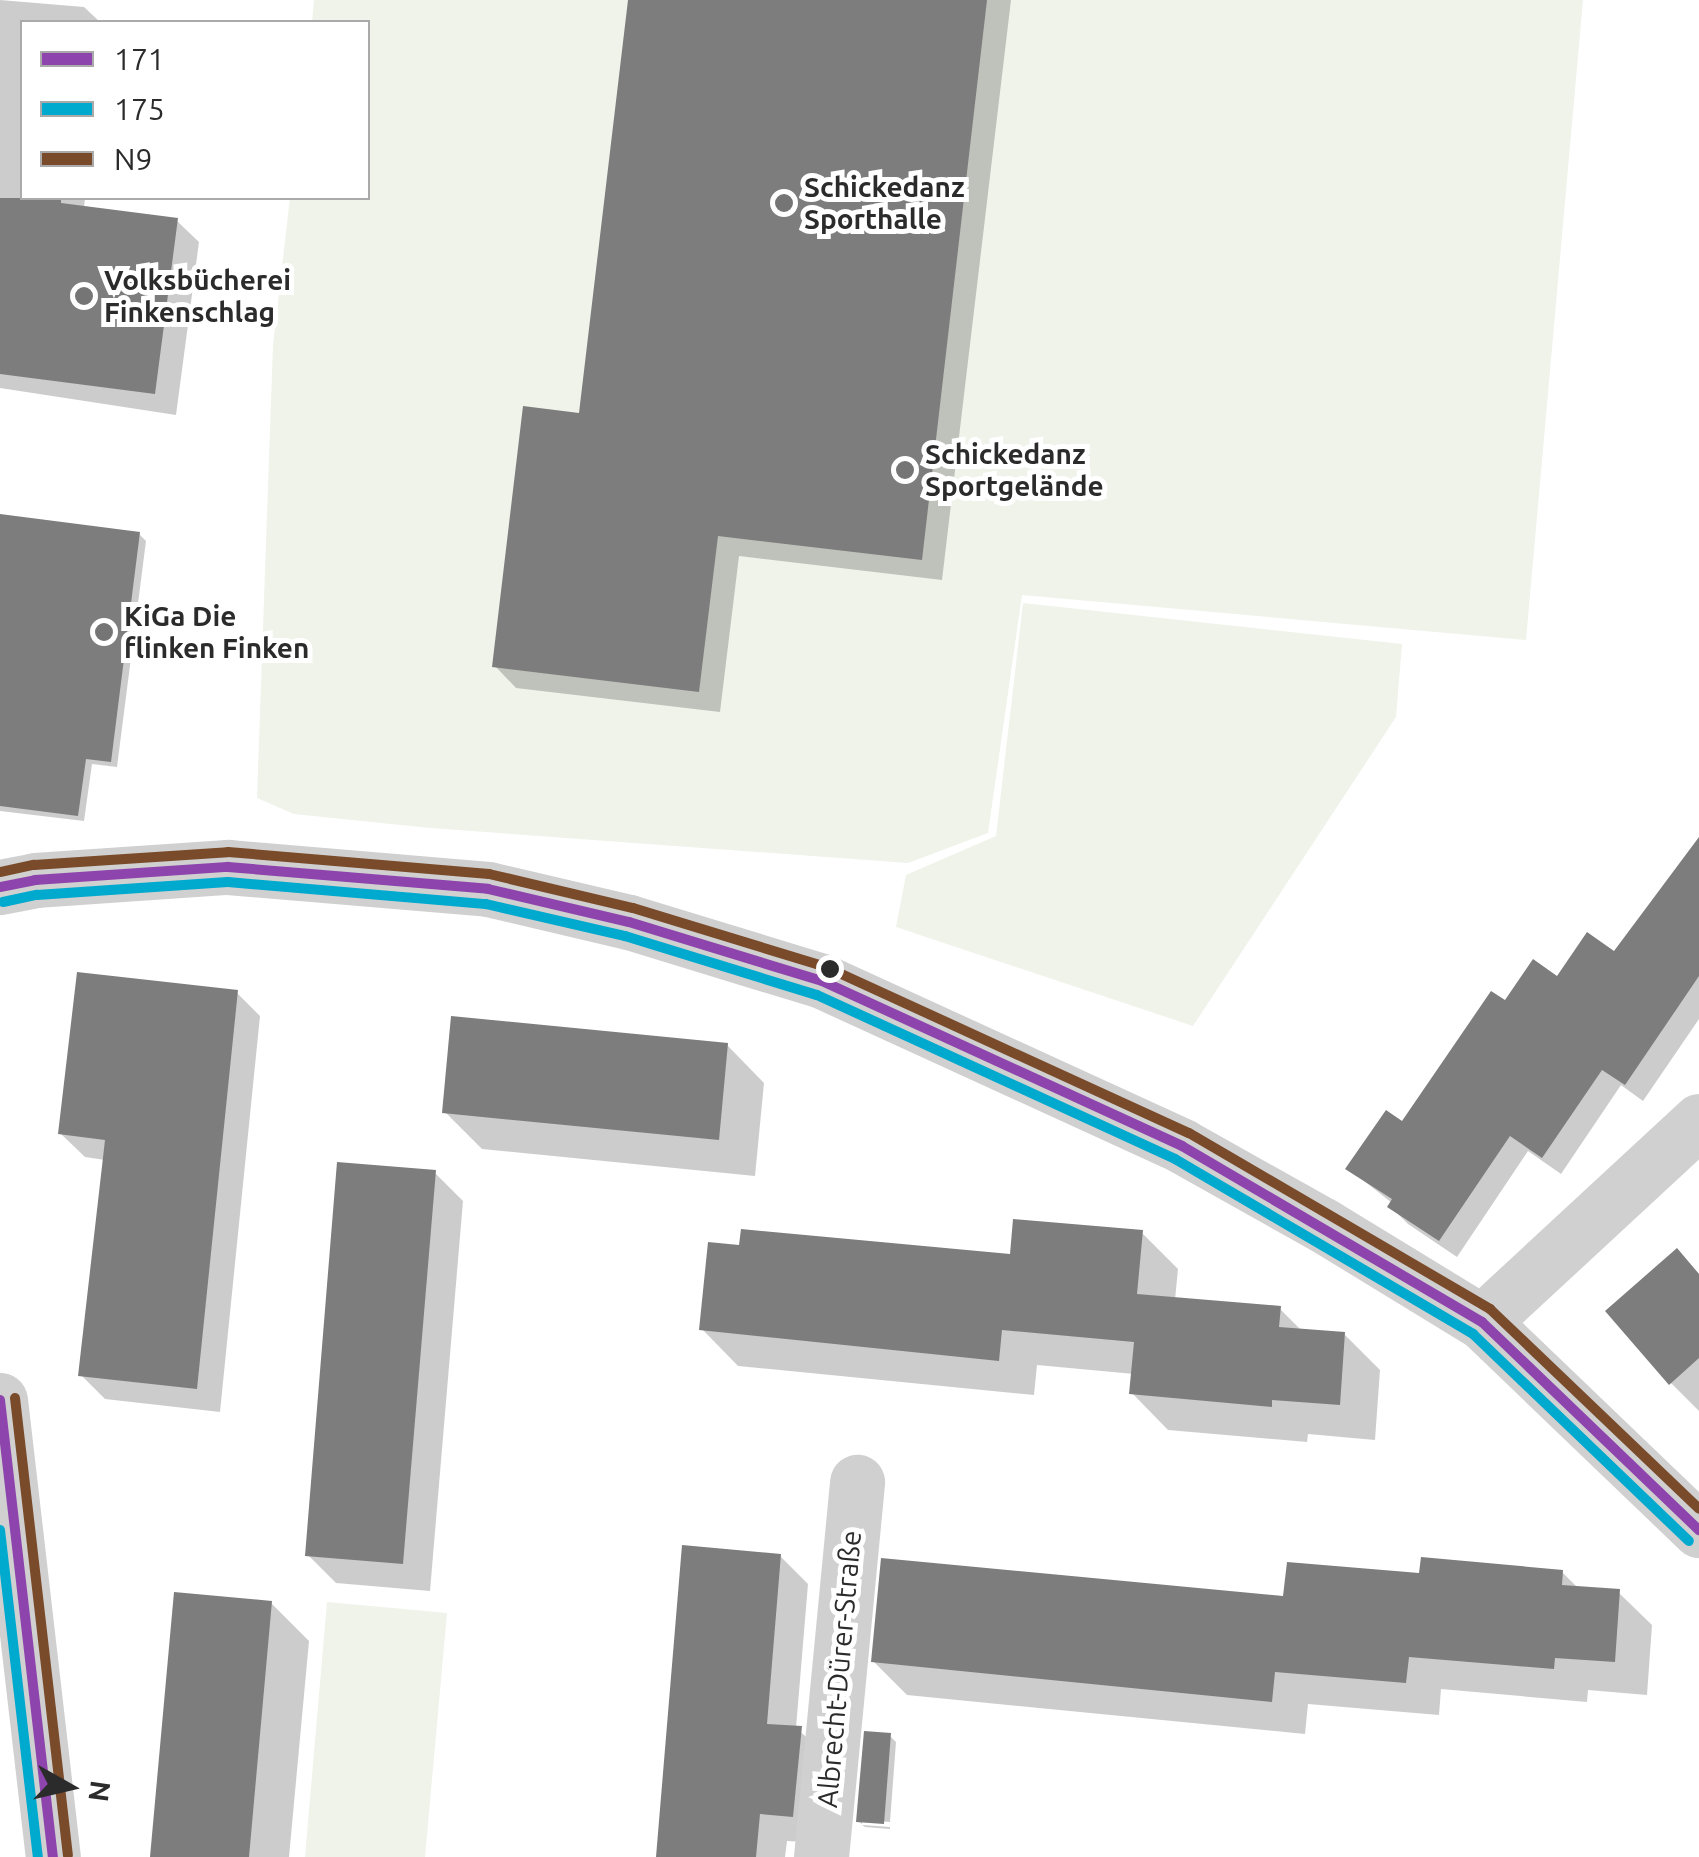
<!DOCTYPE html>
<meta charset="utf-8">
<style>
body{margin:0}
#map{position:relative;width:1699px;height:1857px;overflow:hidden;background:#fff;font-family:Ubuntu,sans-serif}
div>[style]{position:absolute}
.green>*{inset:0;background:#eff3ea}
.shadow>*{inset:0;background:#0003}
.building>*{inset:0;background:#7d7d7d}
.minor>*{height:55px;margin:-27.5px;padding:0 27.5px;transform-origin:27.5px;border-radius:27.5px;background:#d0d0d0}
.bus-1>*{height:10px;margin:-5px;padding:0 5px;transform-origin:5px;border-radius:5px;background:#8e44ad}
.bus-2>*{height:10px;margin:-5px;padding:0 5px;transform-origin:5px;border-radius:5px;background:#00a9ce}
.bus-3>*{height:10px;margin:-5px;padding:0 5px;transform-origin:5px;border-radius:5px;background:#7a4b2a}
.dots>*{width:28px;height:28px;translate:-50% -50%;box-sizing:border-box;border:5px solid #fff;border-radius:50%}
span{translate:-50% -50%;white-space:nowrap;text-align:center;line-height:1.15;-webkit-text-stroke:10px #fff;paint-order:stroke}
.poi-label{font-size:28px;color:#2b2b2b;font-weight:700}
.left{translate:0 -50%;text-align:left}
.street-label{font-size:28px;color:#2b2b2b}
.legend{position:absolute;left:20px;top:20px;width:350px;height:180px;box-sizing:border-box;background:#fff;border:2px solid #aaa;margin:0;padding:12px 18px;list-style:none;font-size:30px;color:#2b2b2b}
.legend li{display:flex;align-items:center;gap:20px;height:50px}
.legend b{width:50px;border:2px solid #aaa}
.north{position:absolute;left:20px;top:1737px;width:100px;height:100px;-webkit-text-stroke:8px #fff;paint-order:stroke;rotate:98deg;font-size:28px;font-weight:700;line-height:40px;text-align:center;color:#2b2b2b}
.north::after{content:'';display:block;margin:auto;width:35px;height:45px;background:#2b2b2b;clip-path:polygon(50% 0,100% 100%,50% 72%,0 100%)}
</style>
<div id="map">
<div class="green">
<div style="clip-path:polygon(314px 0,1583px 0,1526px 640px,1022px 595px,988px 833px,908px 863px,430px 828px,294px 814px,257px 798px,273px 345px,290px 198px,368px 198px,368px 22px,312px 22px)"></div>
<div style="clip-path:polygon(1023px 603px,1402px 644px,1396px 717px,1193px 1026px,896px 927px,906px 875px,996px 836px)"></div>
<div style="clip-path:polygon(327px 1602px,447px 1613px,425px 1857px,305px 1857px)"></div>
</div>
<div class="shadow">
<div style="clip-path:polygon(0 0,84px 7px,100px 22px,22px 22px,22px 198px,85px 198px,84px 208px,177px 221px,199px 242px,176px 415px,0 388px)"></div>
<div style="clip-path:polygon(630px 0,1011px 0,942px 580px,739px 556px,720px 712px,516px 688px,495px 666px,581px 415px)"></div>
<div style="clip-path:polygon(0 516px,139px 534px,146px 541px,117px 767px,92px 764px,84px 821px,0 811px)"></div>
<div style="clip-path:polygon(1699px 869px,1699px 1019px,1643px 1101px,1621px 1085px,1561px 1174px,1528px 1151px,1457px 1257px,1408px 1224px,1390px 1206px,1392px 1203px,1349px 1169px,1403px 1125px,1506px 1003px,1614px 954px)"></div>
<div style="clip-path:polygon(236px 992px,260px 1016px,220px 1412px,105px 1399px,81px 1375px,105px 1160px,85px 1157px,61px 1134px)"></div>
<div style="clip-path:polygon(727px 1045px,764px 1083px,755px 1176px,482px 1149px,445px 1112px)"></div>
<div style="clip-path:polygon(435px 1173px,463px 1201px,430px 1591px,336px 1583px,308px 1555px)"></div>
<div style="clip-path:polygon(1142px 1233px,1178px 1269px,1175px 1300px,1280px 1309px,1302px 1331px,1344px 1334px,1380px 1370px,1375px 1440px,1308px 1434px,1307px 1442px,1168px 1430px,1132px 1393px,1134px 1374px,1037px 1365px,1034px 1395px,738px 1366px,702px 1329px,1012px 1257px)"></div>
<div style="clip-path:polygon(1677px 1251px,1699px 1274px,1699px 1411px,1671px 1383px)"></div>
<div style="clip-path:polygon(780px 1556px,808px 1584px,796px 1728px,829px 1757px,821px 1843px,787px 1841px,785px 1857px,659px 1857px)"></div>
<div style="clip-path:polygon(1562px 1572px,1579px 1589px,1618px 1592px,1652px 1625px,1647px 1695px,1588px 1690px,1587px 1702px,1441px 1689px,1439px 1715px,1308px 1704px,1305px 1734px,907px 1695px,874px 1662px,1421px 1576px)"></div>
<div style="clip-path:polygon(271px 1603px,309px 1641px,289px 1857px,152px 1857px)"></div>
<div style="clip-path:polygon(890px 1736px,896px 1742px,890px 1822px,862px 1820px,862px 1824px,858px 1821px)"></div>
<div style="clip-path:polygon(862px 1825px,890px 1827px,890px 1829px,865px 1827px)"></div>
</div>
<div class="building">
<div style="clip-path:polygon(628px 0,987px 0,922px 560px,718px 536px,699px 692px,492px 667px,523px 406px,579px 413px)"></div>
<div style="clip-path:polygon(0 198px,61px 198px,61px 203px,178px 218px,155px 394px,0 374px)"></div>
<div style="clip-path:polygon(0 514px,140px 532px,111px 762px,86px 759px,78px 816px,0 806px)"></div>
<div style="clip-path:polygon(1699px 837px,1699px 976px,1625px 1085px,1602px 1070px,1542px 1158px,1510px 1136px,1439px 1241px,1387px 1207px,1392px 1199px,1345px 1169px,1386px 1110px,1402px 1121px,1491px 991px,1505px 1000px,1533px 959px,1557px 976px,1587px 932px,1614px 951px)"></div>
<div style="clip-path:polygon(77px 972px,238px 990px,197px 1389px,78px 1376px,105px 1140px,58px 1134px)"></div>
<div style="clip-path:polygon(451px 1016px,728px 1043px,719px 1140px,442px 1113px)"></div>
<div style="clip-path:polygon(337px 1162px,436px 1170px,403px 1564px,305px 1556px)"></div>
<div style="clip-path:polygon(1013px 1219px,1143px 1230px,1137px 1294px,1281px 1306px,1279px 1327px,1345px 1332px,1340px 1405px,1272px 1400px,1272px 1407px,1129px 1394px,1134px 1342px,1002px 1330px,999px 1361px,699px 1330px,708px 1242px,739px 1245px,741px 1229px,1010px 1254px)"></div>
<div style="clip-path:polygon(1677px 1248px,1699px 1274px,1699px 1358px,1669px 1385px,1605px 1311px)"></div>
<div style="clip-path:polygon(682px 1545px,781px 1554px,767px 1724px,802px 1726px,793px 1817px,760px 1814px,756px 1857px,656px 1857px)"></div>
<div style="clip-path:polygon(1421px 1557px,1563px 1570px,1562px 1585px,1620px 1589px,1615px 1662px,1555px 1658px,1554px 1669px,1409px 1657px,1406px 1683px,1275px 1672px,1272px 1702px,871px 1662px,881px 1558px,1283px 1596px,1287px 1562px,1419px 1573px)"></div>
<div style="clip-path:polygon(174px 1592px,272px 1601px,249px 1857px,150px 1857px)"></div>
<div style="clip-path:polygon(864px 1731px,891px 1733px,884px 1824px,856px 1822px)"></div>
</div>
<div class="minor">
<div style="left:0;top:887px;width:36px;rotate:-11deg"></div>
<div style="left:35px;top:880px;width:193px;rotate:-3.9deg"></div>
<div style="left:228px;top:867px;width:261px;rotate:4.8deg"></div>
<div style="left:488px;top:889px;width:145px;rotate:13.2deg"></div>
<div style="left:629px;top:922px;width:202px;rotate:17deg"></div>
<div style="left:822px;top:981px;width:396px;rotate:24.6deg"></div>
<div style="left:1182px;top:1146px;width:162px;rotate:29.3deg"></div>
<div style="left:1323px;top:1225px;width:186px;rotate:31.4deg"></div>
<div style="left:1482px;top:1322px;width:301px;rotate:43.8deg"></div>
<div style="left:1482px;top:1322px;width:296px;rotate:-42.8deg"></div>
<div style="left:0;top:1400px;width:460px;rotate:83.4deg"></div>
<div style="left:821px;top:1857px;width:377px;rotate:-84.5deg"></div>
</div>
<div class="bus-1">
<div style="left:0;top:887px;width:36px;rotate:-11deg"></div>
<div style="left:35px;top:880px;width:193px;rotate:-3.9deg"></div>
<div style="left:228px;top:867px;width:261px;rotate:4.8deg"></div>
<div style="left:488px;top:889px;width:145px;rotate:13.2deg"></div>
<div style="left:629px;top:922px;width:202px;rotate:17deg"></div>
<div style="left:822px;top:981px;width:396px;rotate:24.6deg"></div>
<div style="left:1182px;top:1146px;width:348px;rotate:30.4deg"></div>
<div style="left:1482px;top:1322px;width:301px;rotate:43.8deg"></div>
<div style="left:0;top:1400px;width:460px;rotate:83.4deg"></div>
</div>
<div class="bus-2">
<div style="left:3px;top:902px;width:35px;rotate:-12deg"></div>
<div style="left:37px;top:895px;width:191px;rotate:-3.9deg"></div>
<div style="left:228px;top:882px;width:259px;rotate:4.9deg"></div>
<div style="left:486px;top:904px;width:143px;rotate:13deg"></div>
<div style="left:625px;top:936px;width:201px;rotate:17.1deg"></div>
<div style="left:817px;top:995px;width:394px;rotate:24.6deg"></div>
<div style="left:1175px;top:1159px;width:346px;rotate:30.4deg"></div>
<div style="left:1473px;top:1334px;width:299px;rotate:43.8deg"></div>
<div style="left:0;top:1530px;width:329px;rotate:83.4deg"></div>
</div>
<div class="bus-3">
<div style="left:0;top:872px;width:35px;rotate:-12deg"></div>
<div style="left:34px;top:865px;width:194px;rotate:-3.8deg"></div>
<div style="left:228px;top:852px;width:262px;rotate:4.8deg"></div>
<div style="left:489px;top:874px;width:148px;rotate:13.3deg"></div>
<div style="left:633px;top:908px;width:202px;rotate:17deg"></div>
<div style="left:826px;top:967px;width:399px;rotate:24.6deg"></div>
<div style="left:1189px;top:1133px;width:349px;rotate:30.3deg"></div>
<div style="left:1490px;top:1309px;width:289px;rotate:43.7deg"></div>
<div style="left:15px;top:1398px;width:460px;rotate:83.4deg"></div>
</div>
<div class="dots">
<div style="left:784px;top:203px;background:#757575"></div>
<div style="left:84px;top:296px;background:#757575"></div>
<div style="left:905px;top:470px;background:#757575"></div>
<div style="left:104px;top:632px;background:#757575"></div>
<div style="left:830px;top:969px;background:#2b2b2b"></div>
</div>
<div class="poi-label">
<span class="left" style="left:804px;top:203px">Schickedanz<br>Sporthalle</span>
<span class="left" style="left:104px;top:296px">Volksbücherei<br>Finkenschlag</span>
<span class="left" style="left:925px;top:470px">Schickedanz<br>Sportgelände</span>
<span class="left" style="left:124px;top:632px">KiGa Die<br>flinken Finken</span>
</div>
<div class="street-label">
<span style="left:839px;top:1669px;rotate:-85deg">Albrecht-Dürer-Straße</span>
</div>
<ul class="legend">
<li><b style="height:12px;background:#8e44ad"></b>171</li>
<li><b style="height:12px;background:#00a9ce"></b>175</li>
<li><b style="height:12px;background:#7a4b2a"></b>N9</li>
</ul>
<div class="north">N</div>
</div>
